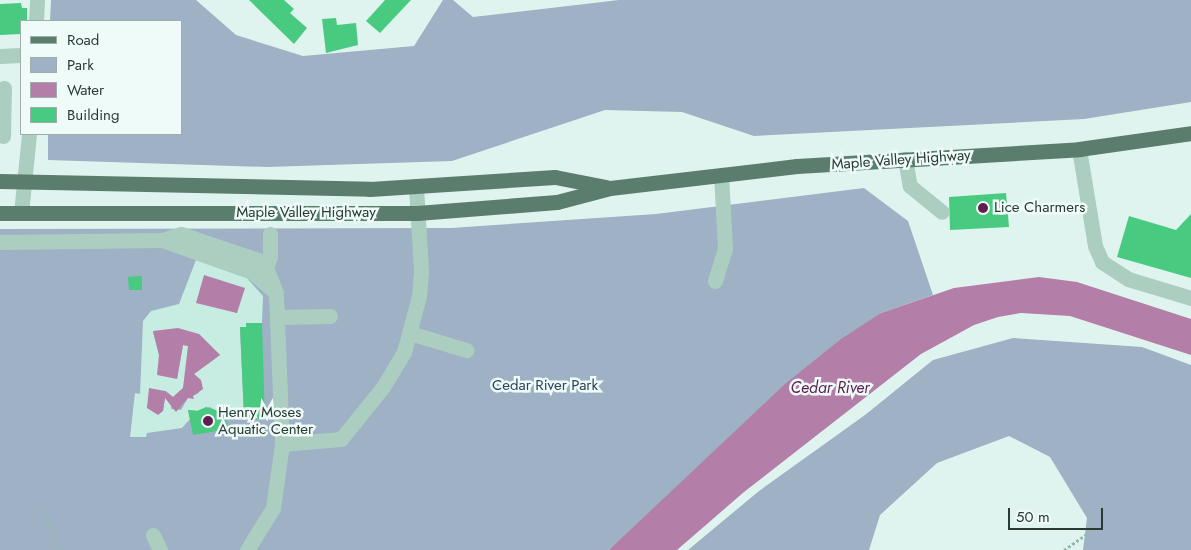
<!DOCTYPE html>
<style>
body{margin:0}
#map{position:relative;width:1191px;height:550px;overflow:hidden;background:#e0f4ef;font-family:Jost,sans-serif}
div>[style]{position:absolute}
.green>*{inset:0;background:#9fb1c5}
.plaza>*{inset:0;background:#c7ede3}
.water>*{inset:0;background:#b37ea7}
.building>*{inset:0;background:#48ca80}
.path>*{height:2.5px;margin-top:-1.25px;transform-origin:0;background:repeating-linear-gradient(90deg,#95baac 0 2.5px,transparent 0 5px)}
.minor>*{height:15px;margin:-7.5px;padding:0 7.5px;transform-origin:7.5px;border-radius:7.5px;background:#abcec1}
.major>*{height:15px;margin:-7.5px;padding:0 7.5px;transform-origin:7.5px;border-radius:7.5px;background:#5b7d6d}
.dots>*{width:14px;height:14px;translate:-50% -50%;box-sizing:border-box;border:2px solid #eefbf8;border-radius:50%}
span{translate:-50% -50%;white-space:nowrap;text-align:center;line-height:1.15;-webkit-text-stroke:5px #eefbf8;paint-order:stroke}
.street-label{font-size:15px;color:#2b3b33}
.poi-label{font-size:15px;color:#2b3b33}
.left{translate:0 -50%;text-align:left}
.park-label{font-size:15px;color:#2d415b}
.water-label{font-size:16px;color:#5f1e4e;font-style:italic}
.legend{position:absolute;left:20px;top:20px;width:162px;height:115px;box-sizing:border-box;background:#eefbf8;border:1px solid #a0aea9;margin:0;padding:6px 9px;list-style:none;font-size:15px;color:#2b3b33}
.legend li{display:flex;align-items:center;gap:10px;height:25px}
.legend b{width:25px;border:1px solid #a0aea9}
.scale{position:absolute;left:1008px;top:508px;width:95px;height:22px;box-sizing:border-box;border:2px solid #2b3b33;border-top:0;padding-left:6px;font-size:15px;line-height:18px;white-space:nowrap;color:#2b3b33;-webkit-text-stroke:4px #eefbf8;paint-order:stroke}
</style>
<div id="map">
<div class="green">
<div style="clip-path:polygon(51px 0,196px 0,236px 35px,303px 56px,414px 46px,443px 0,453px 0,473px 17px,619px 0,1191px 0,1191px 102px,1084px 119px,754px 136px,682px 112px,605px 110px,452px 161px,267px 167px,48px 160px,48px 134px,181px 134px,181px 21px,50px 21px)"></div>
<div style="clip-path:polygon(864px 188px,908px 221px,933px 295px,881px 313px,609px 550px,0 550px,0 229px,451px 228px,656px 214px)"></div>
<div style="clip-path:polygon(1013px 338px,1142px 347px,1191px 365px,1191px 550px,1083px 550px,1087px 518px,1050px 457px,1009px 436px,937px 463px,880px 515px,869px 550px,688px 550px,759px 491px,865px 415px,933px 360px)"></div>
</div>
<div class="plaza">
<div style="clip-path:polygon(evenodd,196px 260px,245px 276px,263px 296px,262px 323px,246px 323px,246px 327px,240px 328px,244px 415px,218px 412px,210px 407px,199px 411px,188px 410px,190px 419px,182px 428px,147px 433px,146px 437px,130px 437px,135px 393px,140px 394px,143px 321px,151px 311px,179px 304px,196px 260px,205px 276px,237px 313px,205px 303px,205px 276px,196px 260px,153px 332px,199px 334px,220px 355px,194px 374px,199px 379px,199px 393px,188px 398px,181px 410px,171px 409px,171px 402px,165px 398px,163px 411px,147px 408px,150px 395px,166px 391px,173px 397px,183px 388px,187px 378px,188px 346px,183px 345px,177px 379px,159px 355px,153px 332px)"></div>
</div>
<div class="water">
<div style="clip-path:polygon(204px 275px,245px 288px,237px 313px,196px 303px)"></div>
<div style="clip-path:polygon(1039px 277px,1077px 282px,1191px 319px,1191px 355px,1070px 316px,1021px 313px,998px 317px,974px 325px,921px 354px,744px 492px,677px 550px,609px 550px,785px 384px,841px 339px,881px 313px,954px 288px)"></div>
<div style="clip-path:polygon(178px 328px,199px 334px,220px 355px,194px 374px,201px 380px,203px 389px,193px 396px,194px 399px,188px 398px,176px 412px,165px 398px,163px 411px,158px 415px,147px 408px,149px 388px,165px 391px,173px 397px,183px 388px,188px 346px,183px 345px,177px 379px,157px 375px,159px 355px,153px 331px)"></div>
</div>
<div class="building">
<div style="clip-path:polygon(249px 0,284px 0,294px 9px,290px 13px,307px 28px,294px 44px)"></div>
<div style="clip-path:polygon(385px 0,411px 0,380px 33px,366px 21px)"></div>
<div style="clip-path:polygon(21px 3px,22px 8px,27px 8px,27px 21px,21px 21px,21px 34px,0 35px,0 4px)"></div>
<div style="clip-path:polygon(336px 18px,337px 25px,356px 23px,358px 45px,326px 53px,322px 19px)"></div>
<div style="clip-path:polygon(1006px 193px,1009px 227px,950px 230px,949px 197px)"></div>
<div style="clip-path:polygon(1191px 214px,1191px 278px,1117px 257px,1129px 216px,1176px 230px)"></div>
<div style="clip-path:polygon(142px 276px,142px 290px,129px 290px,128px 277px)"></div>
<div style="clip-path:polygon(246px 323px,262px 323px,265px 420px,244px 418px,240px 327px,246px 327px)"></div>
<div style="clip-path:polygon(206px 407px,225px 413px,228px 429px,193px 435px,188px 410px,197px 411px)"></div>
</div>
<div class="path">
<div style="left:44px;top:511px;width:43px;rotate:66.4deg"></div>
<div style="left:1064px;top:550px;width:32px;rotate:-35deg"></div>
</div>
<div class="minor">
<div style="left:36px;top:21px;width:21px;rotate:-87deg"></div>
<div style="left:0;top:56px;width:21px;rotate:-3deg"></div>
<div style="left:3px;top:136px;width:48px;rotate:-88.8deg"></div>
<div style="left:1079px;top:149px;width:98px;rotate:80.6deg"></div>
<div style="left:1095px;top:246px;width:17px;rotate:66deg"></div>
<div style="left:1102px;top:262px;width:31px;rotate:33deg"></div>
<div style="left:1128px;top:279px;width:66px;rotate:16.8deg"></div>
<div style="left:905px;top:159px;width:27px;rotate:80deg"></div>
<div style="left:910px;top:186px;width:41px;rotate:39.1deg"></div>
<div style="left:21px;top:213px;width:79px;rotate:-84.2deg"></div>
<div style="left:0;top:242px;width:162px;rotate:-0.7deg"></div>
<div style="left:266px;top:267px;width:11px;rotate:-68deg"></div>
<div style="left:270px;top:257px;width:23px;rotate:-90deg"></div>
<div style="left:715px;top:281px;width:34px;rotate:-73deg"></div>
<div style="left:725px;top:248px;width:73px;rotate:-93.1deg"></div>
<div style="left:277px;top:317px;width:53px;rotate:-1.1deg"></div>
<div style="left:410px;top:333px;width:59px;rotate:16.9deg"></div>
<div style="left:282px;top:444px;width:59px;rotate:-4.8deg"></div>
<div style="left:341px;top:439px;width:67px;rotate:-51.1deg"></div>
<div style="left:383px;top:387px;width:41px;rotate:-59deg"></div>
<div style="left:404px;top:352px;width:58px;rotate:-75deg"></div>
<div style="left:419px;top:296px;width:25px;rotate:-85deg"></div>
<div style="left:421px;top:271px;width:85px;rotate:-93.4deg"></div>
<div style="left:153px;top:535px;width:17px;rotate:65deg"></div>
<div style="left:247px;top:550px;width:49px;rotate:-58.2deg"></div>
<div style="left:273px;top:508px;width:65px;rotate:-82deg"></div>
<div style="left:282px;top:444px;width:151px;rotate:-92.3deg"></div>
<div style="left:276px;top:293px;width:28px;rotate:-111deg"></div>
<div style="left:266px;top:267px;width:11px;rotate:-139deg"></div>
<div style="left:258px;top:260px;width:81px;rotate:-161.3deg"></div>
<div style="left:181px;top:234px;width:20px;rotate:162deg"></div>
<div style="left:162px;top:240px;width:96px;rotate:19.6deg"></div>
<div style="left:252px;top:272px;width:32px;rotate:41deg"></div>
</div>
<div class="major">
<div style="left:0;top:181px;width:370px;rotate:1.2deg"></div>
<div style="left:370px;top:189px;width:185px;rotate:-3.7deg"></div>
<div style="left:555px;top:177px;width:52px;rotate:11.1deg"></div>
<div style="left:0;top:213px;width:417px"></div>
<div style="left:417px;top:213px;width:140px;rotate:-4.5deg"></div>
<div style="left:557px;top:202px;width:55px;rotate:-14.8deg"></div>
<div style="left:610px;top:188px;width:188px;rotate:-6.7deg"></div>
<div style="left:797px;top:166px;width:283px;rotate:-3.4deg"></div>
<div style="left:1079px;top:149px;width:113px;rotate:-8.1deg"></div>
</div>
<div class="dots">
<div style="left:983px;top:208px;background:#5f1e4e"></div>
<div style="left:208px;top:421px;background:#5f1e4e"></div>
</div>
<div class="street-label">
<span style="left:901px;top:160px;rotate:-4deg">Maple Valley Highway</span>
<span style="left:306px;top:213px">Maple Valley Highway</span>
</div>
<div class="poi-label">
<span class="left" style="left:994px;top:208px">Lice Charmers</span>
<span class="left" style="left:218px;top:421px">Henry Moses<br>Aquatic Center</span>
</div>
<div class="park-label">
<span style="left:545px;top:386px">Cedar River Park</span>
</div>
<div class="water-label">
<span style="left:830px;top:388px">Cedar River</span>
</div>
<ul class="legend">
<li><b style="height:6px;background:#5b7d6d"></b>Road</li>
<li><b style="height:14px;background:#9fb1c5"></b>Park</li>
<li><b style="height:14px;background:#b37ea7"></b>Water</li>
<li><b style="height:14px;background:#48ca80"></b>Building</li>
</ul>
<div class="scale">50 m</div>
</div>
